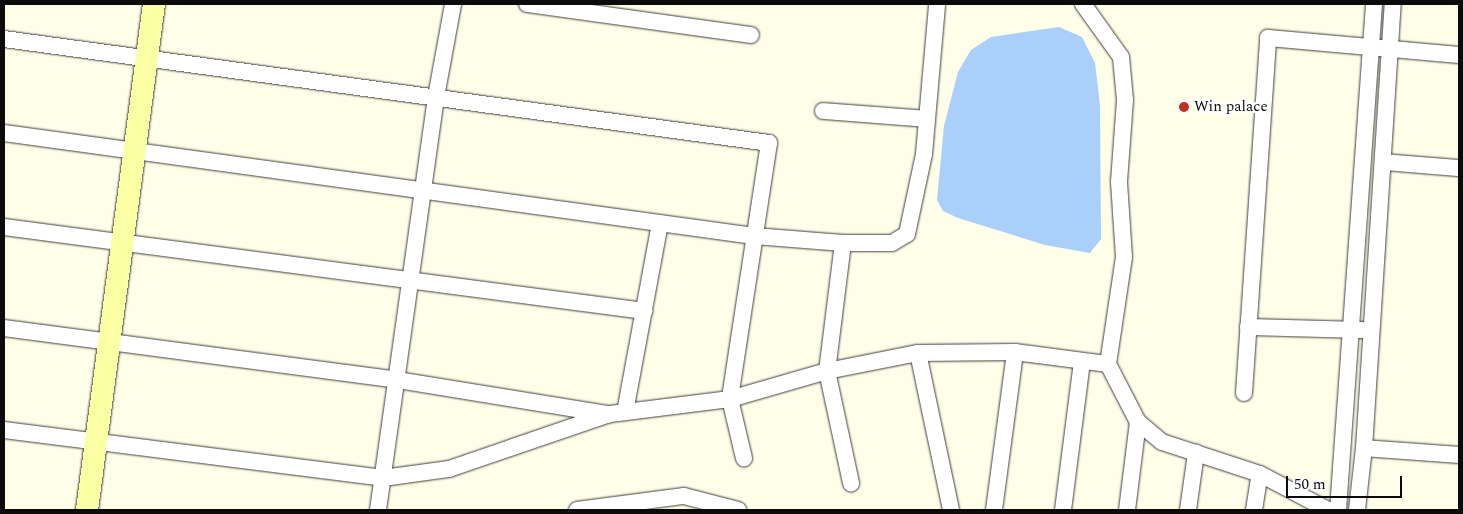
<!DOCTYPE html>
<style>
body{margin:0}
#map{position:relative;width:1463px;height:514px;overflow:hidden;background:#fffee8;font-family:Spectral,serif}
div>[style]{position:absolute}
.water>*{inset:0;background:#aacff9}
.roads{filter:drop-shadow(0 0 1px #3e3e3e) drop-shadow(0 0 1px #3e3e3e)}
.street>*{height:16px;margin:-8px;padding:0 8px;transform-origin:8px;border-radius:8px;background:#fff}
.secondary>*{height:22px;margin:-11px;padding:0 11px;transform-origin:11px;border-radius:11px;background:#fbffa3}
.dots>*{width:14px;height:14px;translate:-50% -50%;box-sizing:border-box;border:2px solid #fff;border-radius:50%}
span{translate:-50% -50%;white-space:nowrap;text-align:center;line-height:1.15;-webkit-text-stroke:5px #fff;paint-order:stroke}
.poi-label{font-size:15px;color:#0b0b0b}
.left{translate:0 -50%;text-align:left}
.frame{position:absolute;inset:0;border:5px solid #0b0b0b;pointer-events:none}
.scale{position:absolute;left:1286px;top:476px;width:116px;height:22px;box-sizing:border-box;border:2px solid #0b0b0b;border-top:0;padding-left:6px;font-size:15px;line-height:18px;white-space:nowrap;color:#0b0b0b;-webkit-text-stroke:4px #fff;paint-order:stroke}
</style>
<div id="map">
<div class="water">
<div style="clip-path:polygon(1059px 27px,1082px 37px,1095px 63px,1100px 105px,1101px 239px,1090px 253px,1045px 245px,958px 218px,943px 211px,937px 200px,944px 126px,958px 72px,971px 50px,991px 37px)"></div>
</div>
<div class="roads">
<div class="street">
<div style="left:527px;top:4px;width:226px;rotate:7.9deg"></div>
<div style="left:1083px;top:4px;width:65px;rotate:54.4deg"></div>
<div style="left:1121px;top:57px;width:43px;rotate:84.7deg"></div>
<div style="left:1125px;top:100px;width:82px;rotate:94.2deg"></div>
<div style="left:1119px;top:182px;width:75px;rotate:86.2deg"></div>
<div style="left:1124px;top:257px;width:108px;rotate:98.5deg"></div>
<div style="left:1108px;top:364px;width:65px;rotate:62.7deg"></div>
<div style="left:1138px;top:422px;width:31px;rotate:40deg"></div>
<div style="left:1162px;top:442px;width:103px;rotate:18.1deg"></div>
<div style="left:1260px;top:474px;width:77px;rotate:27.9deg"></div>
<div style="left:4px;top:39px;width:772px;rotate:7.74deg"></div>
<div style="left:769px;top:143px;width:259px;rotate:98.7deg"></div>
<div style="left:730px;top:399px;width:61px;rotate:76.7deg"></div>
<div style="left:823px;top:111px;width:104px;rotate:4.4deg"></div>
<div style="left:4px;top:133px;width:757px;rotate:7.82deg"></div>
<div style="left:754px;top:236px;width:89px;rotate:4.5deg"></div>
<div style="left:843px;top:243px;width:129px;rotate:97.1deg"></div>
<div style="left:827px;top:371px;width:115px;rotate:77.9deg"></div>
<div style="left:1384px;top:162px;width:75px;rotate:4.6deg"></div>
<div style="left:4px;top:227px;width:646px;rotate:7.47deg"></div>
<div style="left:843px;top:243px;width:49px"></div>
<div style="left:892px;top:243px;width:17px;rotate:-31deg"></div>
<div style="left:907px;top:234px;width:82px;rotate:-78deg"></div>
<div style="left:924px;top:154px;width:151px;rotate:-85deg"></div>
<div style="left:1248px;top:327px;width:114px;rotate:1.5deg"></div>
<div style="left:4px;top:328px;width:396px;rotate:7.5deg"></div>
<div style="left:397px;top:380px;width:214px;rotate:9.2deg"></div>
<div style="left:918px;top:353px;width:97px;rotate:-0.6deg"></div>
<div style="left:1015px;top:352px;width:94px;rotate:7.4deg"></div>
<div style="left:1244px;top:393px;width:356px;rotate:-86.1deg"></div>
<div style="left:1268px;top:38px;width:192px;rotate:5.1deg"></div>
<div style="left:625px;top:412px;width:192px;rotate:-79.5deg"></div>
<div style="left:4px;top:430px;width:382px;rotate:7.2deg"></div>
<div style="left:383px;top:478px;width:67px;rotate:-7.8deg"></div>
<div style="left:449px;top:469px;width:170px;rotate:-18.9deg"></div>
<div style="left:610px;top:414px;width:121px;rotate:-7.1deg"></div>
<div style="left:730px;top:399px;width:101px;rotate:-16.1deg"></div>
<div style="left:827px;top:371px;width:93px;rotate:-11.2deg"></div>
<div style="left:918px;top:353px;width:160px;rotate:78.1deg"></div>
<div style="left:1364px;top:448px;width:95px;rotate:4.2deg"></div>
<div style="left:378px;top:510px;width:417px;rotate:-82deg"></div>
<div style="left:436px;top:97px;width:95px;rotate:-79.6deg"></div>
<div style="left:577px;top:510px;width:108px;rotate:-7.5deg"></div>
<div style="left:684px;top:496px;width:56px;rotate:14.5deg"></div>
<div style="left:994px;top:510px;width:159px;rotate:-82.4deg"></div>
<div style="left:1063px;top:510px;width:150px;rotate:-82.7deg"></div>
<div style="left:1127px;top:510px;width:89px;rotate:-82.9deg"></div>
<div style="left:1188px;top:510px;width:58px;rotate:-82deg"></div>
<div style="left:1254px;top:510px;width:36px;rotate:-81deg"></div>
<div style="left:1338px;top:510px;width:507px;rotate:-85.93deg"></div>
<div style="left:1357px;top:510px;width:62px;rotate:-83.6deg"></div>
<div style="left:1364px;top:448px;width:445px;rotate:-86.3deg"></div>
</div>
<div class="secondary">
<div style="left:87px;top:510px;width:510px;rotate:-82.46deg"></div>
</div>
</div>
<div class="dots">
<div style="left:1184px;top:107px;background:#c12f1d"></div>
</div>
<div class="poi-label">
<span class="left" style="left:1194px;top:107px">Win palace</span>
</div>
<div class="frame"></div>
<div class="scale">50 m</div>
</div>
